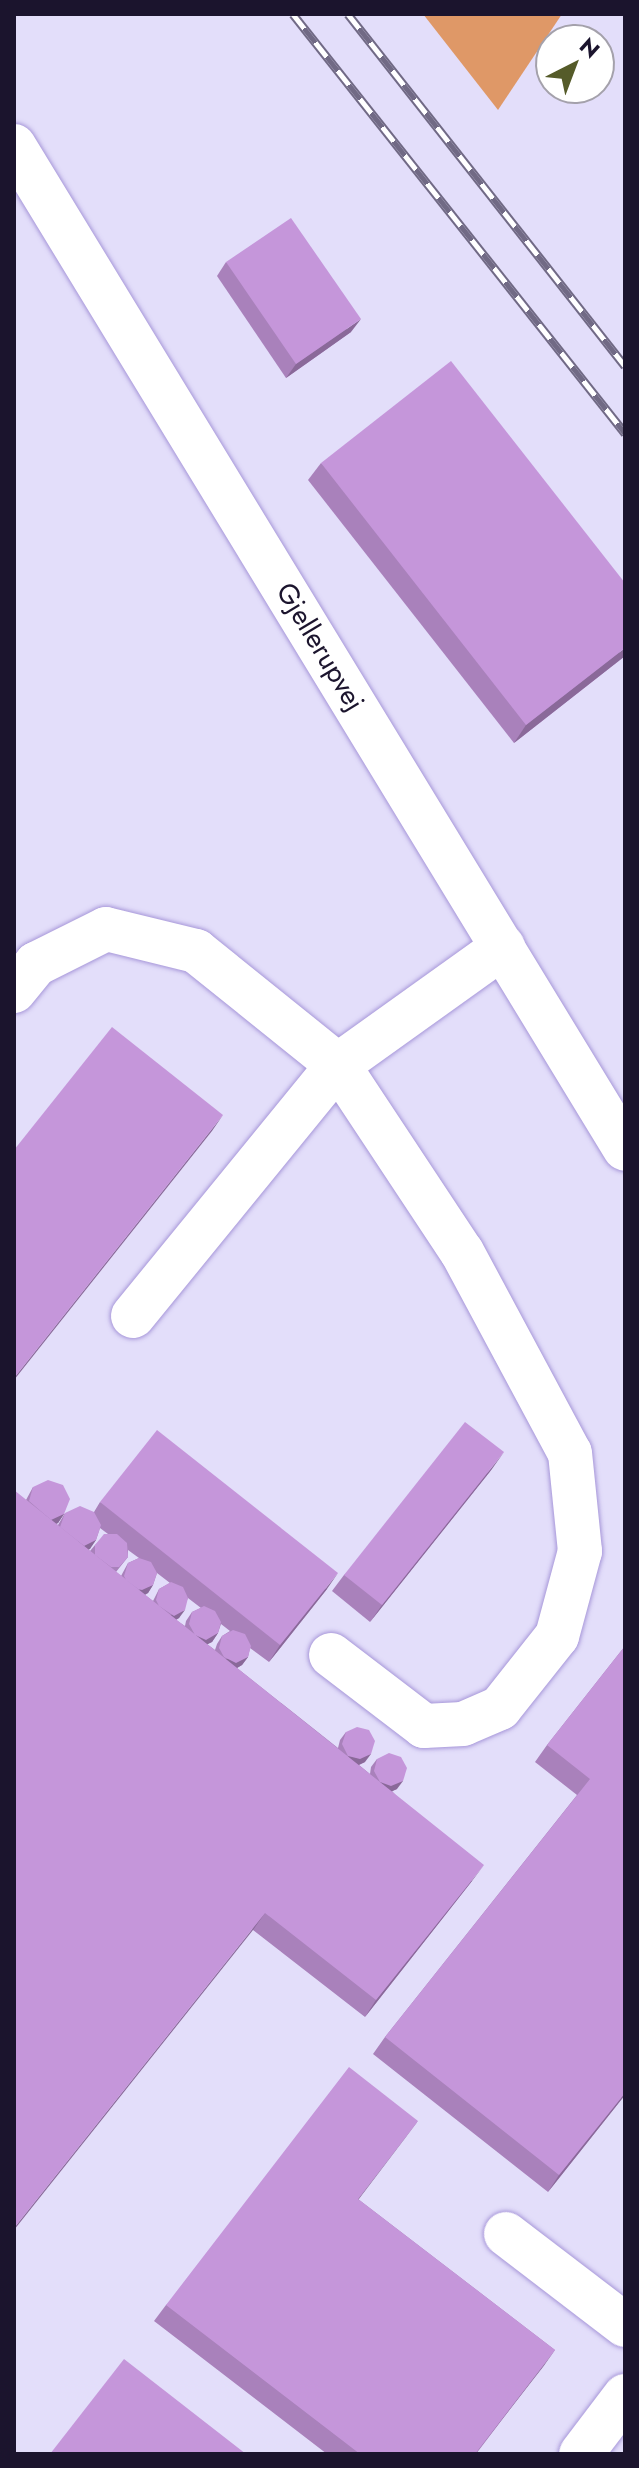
<!DOCTYPE html>
<style>
body{margin:0}
#map{position:relative;width:639px;height:2468px;overflow:hidden;background:#e3defa;font-family:Jost,sans-serif}
div>[style]{position:absolute}
.forest>*{inset:0;background:#df9867}
.roads{filter:drop-shadow(0 0 2px #a797d9) drop-shadow(0 0 2px #a797d9)}
.minor>*{height:44px;margin:-22px;padding:0 22px;transform-origin:22px;border-radius:22px;background:#fff}
.rail>*{height:9px;margin-top:-4.5px;transform-origin:0;background:repeating-linear-gradient(90deg,#fff 0 18px,#716a85 0 36px);box-sizing:border-box;border-block:2px solid #716a85}
.wall>*{inset:0;background:#a981bb}
.shaded-wall>*{inset:0;background:#8a6999}
.building>*{inset:0;background:#c596da}
span{translate:-50% -50%;white-space:nowrap;text-align:center;line-height:1.15;-webkit-text-stroke:7px #fff;paint-order:stroke}
.street-label{font-size:28px;color:#1b142d}
.frame{position:absolute;inset:0;border:16px solid #1b142d;pointer-events:none}
.north{position:absolute;left:535px;top:24px;width:80px;height:80px;box-sizing:border-box;background:#fff;border:2px solid #a4a1ab;border-radius:50%;rotate:42deg;font-size:22px;font-weight:700;line-height:32px;text-align:center;color:#1b142d}
.north::after{content:'';display:block;margin:auto;width:28px;height:36px;background:#555b29;clip-path:polygon(50% 0,100% 100%,50% 72%,0 100%)}
</style>
<div id="map">
<div class="forest">
<div style="clip-path:polygon(423px 14px,562px 14px,498px 110px)"></div>
</div>
<div class="roads">
<div class="minor">
<div style="left:14px;top:146px;width:1174px;rotate:58.65deg"></div>
<div style="left:14px;top:991px;width:35px;rotate:-51deg"></div>
<div style="left:36px;top:964px;width:78px;rotate:-26.6deg"></div>
<div style="left:106px;top:929px;width:93px;rotate:13.7deg"></div>
<div style="left:196px;top:951px;width:182px;rotate:38.8deg"></div>
<div style="left:338px;top:1065px;width:224px;rotate:56.5deg"></div>
<div style="left:462px;top:1252px;width:228px;rotate:61.8deg"></div>
<div style="left:570px;top:1453px;width:99px;rotate:84.2deg"></div>
<div style="left:580px;top:1551px;width:88px;rotate:105.1deg"></div>
<div style="left:557px;top:1636px;width:92px;rotate:128.4deg"></div>
<div style="left:500px;top:1708px;width:40px;rotate:156.6deg"></div>
<div style="left:463px;top:1724px;width:39px;rotate:177deg"></div>
<div style="left:424px;top:1726px;width:117px;rotate:-142.6deg"></div>
<div style="left:133px;top:1316px;width:324px;rotate:-50.8deg"></div>
<div style="left:338px;top:1065px;width:203px;rotate:-35.6deg"></div>
<div style="left:506px;top:2234px;width:150px;rotate:37.4deg"></div>
<div style="left:581px;top:2454px;width:73px;rotate:-52.8deg"></div>
</div>
</div>
<div class="rail">
<div style="left:293px;top:14px;width:535px;rotate:51.61deg"></div>
<div style="left:348px;top:14px;width:448px;rotate:51.8deg"></div>
</div>
<div class="wall">
<div style="clip-path:polygon(226px 262px,351px 332px,286px 378px,217px 276px)"></div>
<div style="clip-path:polygon(321px 463px,625px 656px,514px 743px,308px 480px)"></div>
<div style="clip-path:polygon(492px 1469px,370px 1622px,332px 1591px,344px 1575px)"></div>
<div style="clip-path:polygon(evenodd,33px 1487px,64px 1514px,58px 1523px,56px 1524px,58px 1525px,65px 1513px,94px 1512px,100px 1502px,327px 1589px,269px 1662px,250px 1648px,248px 1657px,242px 1665px,237px 1668px,338px 1748px,340px 1740px,346px 1732px,365px 1762px,359px 1765px,370px 1774px,371px 1767px,377px 1759px,397px 1789px,392px 1791px,472px 1881px,365px 2017px,253px 1930px,26px 1500px,33px 1487px,100px 1528px,108px 1534px,95px 1545px,90px 1551px,88px 1550px,96px 1540px,100px 1528px,33px 1487px,128px 1550px,139px 1558px,128px 1563px,121px 1576px,116px 1572px,128px 1557px,128px 1550px,33px 1487px,157px 1573px,170px 1583px,159px 1589px,153px 1601px,145px 1595px,148px 1593px,153px 1585px,157px 1573px,33px 1487px,188px 1598px,201px 1608px,192px 1612px,186px 1621px,185px 1626px,176px 1620px,179px 1618px,188px 1598px,33px 1487px,221px 1624px,230px 1631px,222px 1636px,217px 1644px,215px 1650px,207px 1644px,212px 1642px,218px 1633px,221px 1624px)"></div>
<div style="clip-path:polygon(625px 1646px,625px 2095px,548px 2192px,373px 2054px,385px 2037px,577px 1795px,535px 1762px,547px 1745px)"></div>
<div style="clip-path:polygon(418px 2121px,358px 2199px,555px 2350px,476px 2454px,327px 2454px,154px 2321px,166px 2305px)"></div>
</div>
<div class="shaded-wall">
<div style="clip-path:polygon(361px 319px,351px 332px,286px 378px,296px 364px)"></div>
<div style="clip-path:polygon(625px 648px,625px 656px,514px 743px,526px 725px)"></div>
<div style="clip-path:polygon(223px 1115px,212px 1131px,14px 1380px,14px 1378px)"></div>
<div style="clip-path:polygon(504px 1452px,492px 1469px,370px 1622px,382px 1605px)"></div>
<div style="clip-path:polygon(64px 1514px,58px 1523px,44px 1529px,35px 1516px)"></div>
<div style="clip-path:polygon(96px 1540px,90px 1549px,76px 1556px,67px 1542px)"></div>
<div style="clip-path:polygon(338px 1573px,327px 1589px,269px 1662px,280px 1645px)"></div>
<div style="clip-path:polygon(153px 1585px,148px 1593px,136px 1599px,124px 1595px)"></div>
<div style="clip-path:polygon(185px 1610px,179px 1618px,168px 1624px,156px 1620px)"></div>
<div style="clip-path:polygon(218px 1633px,212px 1642px,200px 1648px,195px 1635px)"></div>
<div style="clip-path:polygon(248px 1657px,242px 1665px,230px 1672px,225px 1659px)"></div>
<div style="clip-path:polygon(371px 1754px,365px 1762px,354px 1767px,348px 1756px)"></div>
<div style="clip-path:polygon(403px 1781px,397px 1789px,386px 1794px,380px 1782px)"></div>
<div style="clip-path:polygon(484px 1865px,472px 1881px,365px 2017px,376px 2000px)"></div>
<div style="clip-path:polygon(265px 1913px,253px 1930px,14px 2230px,14px 2228px)"></div>
<div style="clip-path:polygon(625px 2093px,625px 2095px,548px 2192px,559px 2175px)"></div>
<div style="clip-path:polygon(418px 2121px,406px 2137px,346px 2216px,358px 2199px)"></div>
<div style="clip-path:polygon(555px 2350px,543px 2367px,475px 2454px)"></div>
</div>
<div class="building">
<div style="clip-path:polygon(291px 218px,361px 319px,296px 364px,226px 262px)"></div>
<div style="clip-path:polygon(451px 361px,625px 583px,625px 648px,526px 725px,321px 463px)"></div>
<div style="clip-path:polygon(112px 1027px,223px 1115px,14px 1378px,14px 1150px)"></div>
<div style="clip-path:polygon(465px 1422px,504px 1452px,382px 1605px,344px 1575px)"></div>
<div style="clip-path:polygon(157px 1430px,338px 1573px,280px 1645px,100px 1502px)"></div>
<div style="clip-path:polygon(48px 1480px,63px 1485px,70px 1499px,64px 1514px,51px 1520px,29px 1501px,33px 1487px)"></div>
<div style="clip-path:polygon(14px 1490px,484px 1865px,376px 2000px,265px 1913px,14px 2228px)"></div>
<div style="clip-path:polygon(80px 1506px,94px 1512px,101px 1525px,96px 1540px,84px 1546px,60px 1527px,65px 1513px)"></div>
<div style="clip-path:polygon(104px 1534px,117px 1534px,127px 1543px,128px 1557px,119px 1567px,111px 1567px,95px 1555px,95px 1545px)"></div>
<div style="clip-path:polygon(139px 1558px,151px 1562px,157px 1573px,153px 1585px,142px 1590px,138px 1589px,126px 1580px,124px 1576px,128px 1563px)"></div>
<div style="clip-path:polygon(171px 1582px,183px 1587px,188px 1598px,185px 1610px,174px 1616px,159px 1606px,156px 1600px,159px 1589px)"></div>
<div style="clip-path:polygon(204px 1606px,215px 1611px,221px 1622px,218px 1633px,206px 1640px,195px 1635px,189px 1624px,192px 1612px)"></div>
<div style="clip-path:polygon(233px 1630px,245px 1634px,251px 1646px,248px 1657px,236px 1663px,224px 1657px,219px 1648px,222px 1636px)"></div>
<div style="clip-path:polygon(625px 1646px,625px 2093px,559px 2175px,385px 2037px,590px 1779px,547px 1745px)"></div>
<div style="clip-path:polygon(357px 1727px,369px 1730px,375px 1741px,371px 1754px,360px 1759px,348px 1756px,342px 1744px,346px 1732px)"></div>
<div style="clip-path:polygon(389px 1753px,401px 1757px,407px 1768px,403px 1781px,391px 1786px,380px 1782px,374px 1771px,377px 1759px)"></div>
<div style="clip-path:polygon(349px 2067px,418px 2121px,358px 2199px,555px 2350px,475px 2454px,360px 2454px,166px 2305px)"></div>
<div style="clip-path:polygon(124px 2359px,246px 2454px,50px 2454px)"></div>
</div>
<div class="street-label">
<span style="left:320px;top:647px;rotate:59deg">Gjellerupvej</span>
</div>
<div class="frame"></div>
<div class="north">N</div>
</div>
